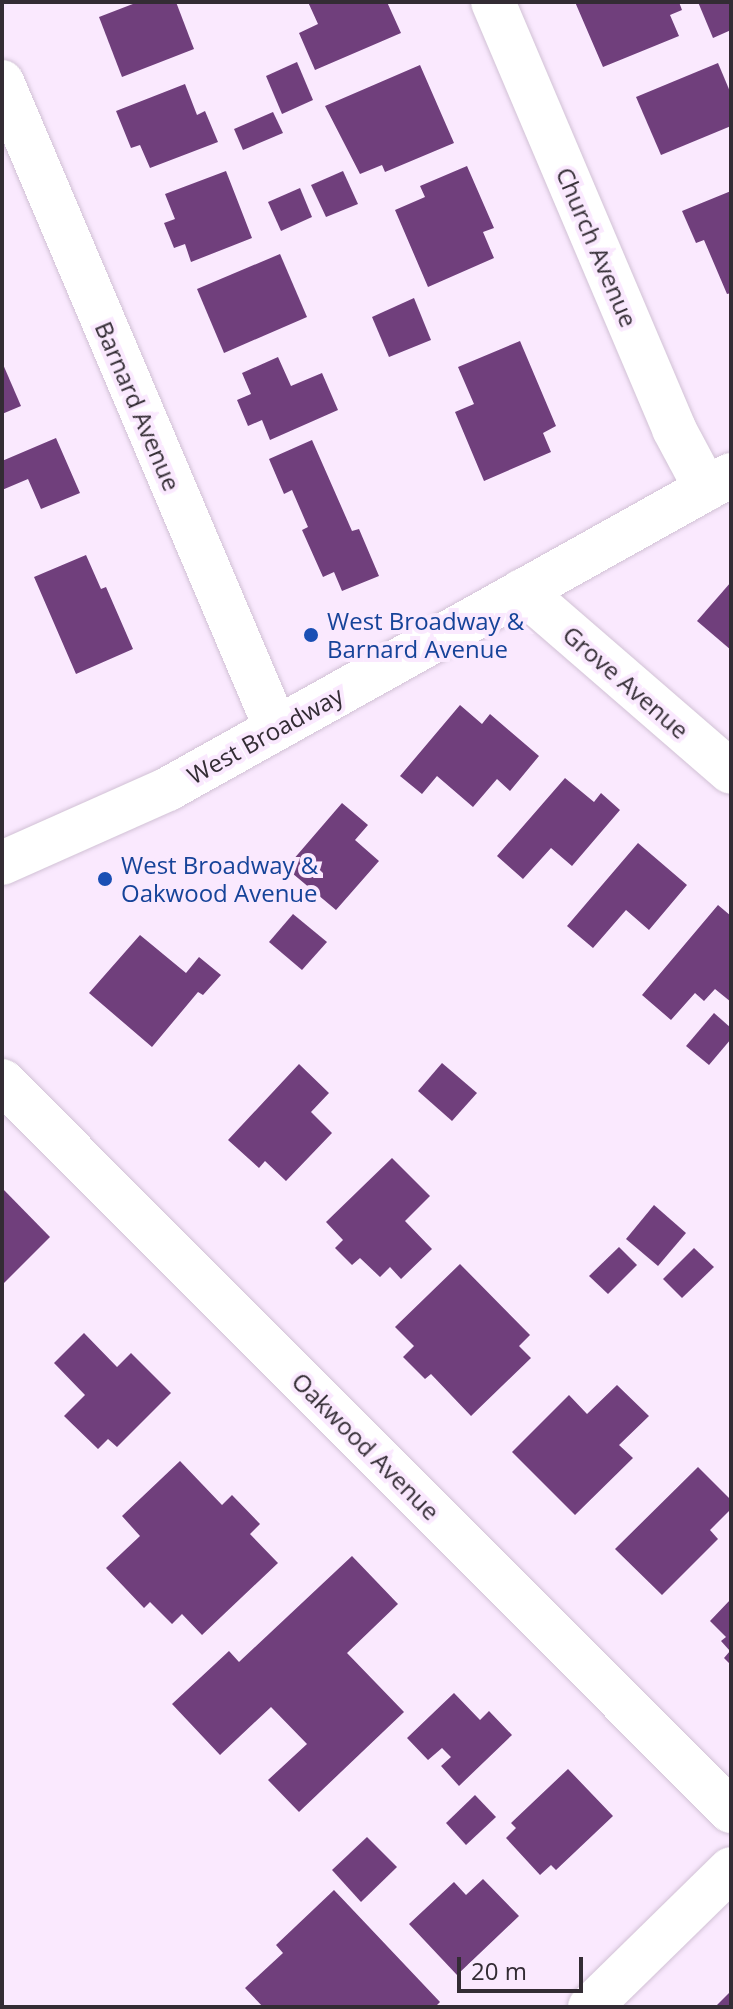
<!DOCTYPE html>
<style>
body{margin:0}
#map{position:relative;width:733px;height:2009px;overflow:hidden;background:#fae9fe;font-family:"Open Sans",sans-serif}
div>[style]{position:absolute}
.building>*{inset:0;background:#703f7c}
.roads{filter:drop-shadow(0 0 2px #d1c1d5) drop-shadow(0 0 2px #d1c1d5)}
.minor>*{height:44px;margin:-22px;padding:0 22px;transform-origin:22px;border-radius:22px;background:#fff}
.secondary>*{height:44px;margin:-22px;padding:0 22px;transform-origin:22px;border-radius:22px;background:#fff}
.dots>*{width:22px;height:22px;translate:-50% -50%;box-sizing:border-box;border:4px solid #fae9fe;border-radius:50%}
span{translate:-50% -50%;white-space:nowrap;text-align:center;line-height:1.15;-webkit-text-stroke:8px #fae9fe;paint-order:stroke}
.street-label{font-size:24px;color:#332c34}
.transit-label{font-size:24px;color:#164399}
.left{translate:0 -50%;text-align:left}
.frame{position:absolute;inset:0;border:4px solid #332c34;pointer-events:none}
.scale{position:absolute;left:457px;top:1957px;width:126px;height:36px;box-sizing:border-box;border:4px solid #332c34;border-top:0;padding-left:10px;font-size:24px;line-height:28px;white-space:nowrap;color:#332c34;-webkit-text-stroke:6px #fae9fe;paint-order:stroke}
</style>
<div id="map">
<div class="building">
<div style="clip-path:polygon(138px 2px,176px 2px,194px 49px,122px 77px,99px 17px)"></div>
<div style="clip-path:polygon(308px 2px,387px 2px,401px 33px,315px 70px,299px 33px,318px 24px)"></div>
<div style="clip-path:polygon(575px 2px,679px 2px,682px 10px,670px 15px,679px 36px,603px 67px)"></div>
<div style="clip-path:polygon(698px 2px,731px 2px,731px 30px,713px 38px)"></div>
<div style="clip-path:polygon(297px 62px,313px 100px,282px 114px,266px 76px)"></div>
<div style="clip-path:polygon(718px 63px,731px 94px,731px 126px,661px 155px,636px 97px)"></div>
<div style="clip-path:polygon(420px 65px,454px 143px,385px 172px,382px 165px,360px 174px,325px 106px)"></div>
<div style="clip-path:polygon(185px 84px,197px 115px,205px 111px,218px 142px,150px 168px,140px 145px,131px 148px,116px 111px)"></div>
<div style="clip-path:polygon(273px 112px,283px 133px,243px 150px,234px 129px)"></div>
<div style="clip-path:polygon(467px 166px,494px 228px,483px 232px,494px 258px,428px 287px,395px 210px,425px 197px,420px 186px)"></div>
<div style="clip-path:polygon(226px 171px,252px 238px,191px 262px,185px 244px,174px 248px,164px 223px,175px 219px,165px 194px)"></div>
<div style="clip-path:polygon(343px 171px,358px 204px,326px 217px,311px 185px)"></div>
<div style="clip-path:polygon(300px 188px,312px 217px,281px 231px,268px 202px)"></div>
<div style="clip-path:polygon(731px 191px,731px 293px,727px 294px,704px 240px,696px 243px,682px 211px)"></div>
<div style="clip-path:polygon(280px 254px,307px 317px,224px 353px,197px 289px)"></div>
<div style="clip-path:polygon(414px 298px,431px 340px,389px 357px,372px 317px)"></div>
<div style="clip-path:polygon(520px 341px,556px 426px,543px 433px,551px 452px,484px 481px,455px 412px,474px 404px,458px 367px)"></div>
<div style="clip-path:polygon(278px 357px,291px 386px,322px 373px,338px 410px,270px 440px,262px 420px,248px 426px,237px 400px,251px 394px,242px 373px)"></div>
<div style="clip-path:polygon(2px 362px,21px 406px,2px 414px)"></div>
<div style="clip-path:polygon(56px 438px,80px 493px,41px 509px,28px 479px,2px 490px,2px 461px)"></div>
<div style="clip-path:polygon(312px 440px,352px 531px,359px 529px,379px 576px,342px 591px,334px 572px,323px 577px,302px 530px,308px 527px,292px 490px,284px 494px,269px 459px)"></div>
<div style="clip-path:polygon(86px 555px,101px 589px,106px 587px,133px 649px,76px 674px,34px 577px)"></div>
<div style="clip-path:polygon(731px 582px,731px 650px,697px 621px)"></div>
<div style="clip-path:polygon(460px 705px,482px 724px,490px 714px,539px 756px,510px 791px,497px 779px,473px 807px,437px 776px,422px 794px,400px 776px)"></div>
<div style="clip-path:polygon(565px 778px,594px 802px,601px 793px,620px 810px,572px 866px,551px 848px,523px 879px,497px 856px)"></div>
<div style="clip-path:polygon(342px 803px,368px 825px,355px 840px,379px 861px,336px 910px,286px 868px)"></div>
<div style="clip-path:polygon(638px 843px,687px 885px,649px 930px,626px 910px,593px 948px,567px 926px)"></div>
<div style="clip-path:polygon(718px 905px,731px 916px,731px 1002px,715px 989px,704px 1001px,695px 993px,671px 1020px,642px 995px)"></div>
<div style="clip-path:polygon(293px 914px,327px 942px,302px 970px,269px 942px)"></div>
<div style="clip-path:polygon(140px 935px,186px 973px,199px 957px,221px 975px,203px 995px,198px 992px,152px 1047px,89px 993px)"></div>
<div style="clip-path:polygon(714px 1013px,731px 1028px,731px 1039px,709px 1065px,686px 1046px)"></div>
<div style="clip-path:polygon(442px 1063px,477px 1093px,452px 1121px,418px 1091px)"></div>
<div style="clip-path:polygon(299px 1064px,329px 1093px,311px 1112px,332px 1133px,286px 1181px,265px 1161px,259px 1168px,228px 1140px)"></div>
<div style="clip-path:polygon(392px 1158px,430px 1196px,405px 1221px,432px 1249px,401px 1279px,390px 1267px,380px 1277px,360px 1258px,352px 1265px,335px 1248px,343px 1240px,326px 1222px)"></div>
<div style="clip-path:polygon(2px 1188px,50px 1237px,2px 1285px)"></div>
<div style="clip-path:polygon(654px 1205px,686px 1233px,658px 1266px,626px 1239px)"></div>
<div style="clip-path:polygon(619px 1247px,637px 1265px,608px 1294px,589px 1276px)"></div>
<div style="clip-path:polygon(694px 1248px,714px 1267px,682px 1298px,663px 1279px)"></div>
<div style="clip-path:polygon(460px 1264px,530px 1335px,519px 1346px,531px 1358px,471px 1416px,431px 1374px,425px 1379px,403px 1357px,414px 1346px,395px 1327px)"></div>
<div style="clip-path:polygon(84px 1333px,117px 1367px,131px 1353px,171px 1393px,117px 1447px,108px 1439px,98px 1449px,64px 1416px,85px 1395px,54px 1363px)"></div>
<div style="clip-path:polygon(617px 1385px,649px 1416px,619px 1445px,633px 1458px,575px 1515px,512px 1452px,569px 1395px,587px 1414px)"></div>
<div style="clip-path:polygon(180px 1461px,222px 1505px,232px 1495px,260px 1524px,250px 1534px,278px 1563px,202px 1635px,182px 1614px,172px 1624px,150px 1602px,144px 1608px,106px 1568px,140px 1536px,122px 1516px)"></div>
<div style="clip-path:polygon(698px 1467px,731px 1500px,731px 1509px,710px 1530px,718px 1539px,662px 1595px,615px 1549px)"></div>
<div style="clip-path:polygon(352px 1556px,398px 1604px,347px 1653px,404px 1712px,299px 1812px,268px 1780px,307px 1744px,271px 1707px,220px 1755px,172px 1704px,229px 1651px,239px 1662px)"></div>
<div style="clip-path:polygon(731px 1599px,731px 1665px,724px 1658px,730px 1651px,721px 1641px,726px 1637px,710px 1621px)"></div>
<div style="clip-path:polygon(454px 1693px,480px 1720px,489px 1711px,512px 1735px,459px 1786px,441px 1766px,451px 1757px,442px 1748px,428px 1760px,407px 1738px)"></div>
<div style="clip-path:polygon(568px 1769px,613px 1816px,556px 1870px,551px 1865px,540px 1875px,506px 1838px,516px 1828px,511px 1823px)"></div>
<div style="clip-path:polygon(475px 1795px,496px 1817px,466px 1845px,446px 1823px)"></div>
<div style="clip-path:polygon(367px 1837px,397px 1867px,361px 1902px,332px 1870px)"></div>
<div style="clip-path:polygon(483px 1879px,519px 1916px,457px 1975px,409px 1924px,454px 1882px,466px 1895px)"></div>
<div style="clip-path:polygon(334px 1890px,440px 2002px,435px 2007px,263px 2007px,245px 1988px,283px 1953px,276px 1945px)"></div>
<div style="clip-path:polygon(731px 1991px,731px 2007px,715px 2007px)"></div>
</div>
<div class="roads">
<div class="minor">
<div style="left:493px;top:2px;width:464px;rotate:67deg"></div>
<div style="left:674px;top:429px;width:68px;rotate:61.9deg"></div>
<div style="left:2px;top:82px;width:702px;rotate:67.02deg"></div>
<div style="left:522px;top:591px;width:276px;rotate:40.9deg"></div>
<div style="left:2px;top:1081px;width:1032px;rotate:45.04deg"></div>
<div style="left:590px;top:2007px;width:197px;rotate:-44.4deg"></div>
</div>
<div class="secondary">
<div style="left:2px;top:863px;width:182px;rotate:-24deg"></div>
<div style="left:168px;top:789px;width:645px;rotate:-29.15deg"></div>
</div>
</div>
<div class="dots">
<div style="left:311px;top:635px;background:#1a4fb4"></div>
<div style="left:105px;top:879px;background:#1a4fb4"></div>
</div>
<div class="street-label">
<span style="left:597px;top:247px;rotate:67deg">Church Avenue</span>
<span style="left:138px;top:406px;rotate:67deg">Barnard Avenue</span>
<span style="left:626px;top:682px;rotate:41deg">Grove Avenue</span>
<span style="left:265px;top:735px;rotate:-29deg">West Broadway</span>
<span style="left:366px;top:1446px;rotate:45deg">Oakwood Avenue</span>
</div>
<div class="transit-label">
<span class="left" style="left:327px;top:635px">West Broadway &amp;<br>Barnard Avenue</span>
<span class="left" style="left:121px;top:879px">West Broadway &amp;<br>Oakwood Avenue</span>
</div>
<div class="frame"></div>
<div class="scale">20 m</div>
</div>
